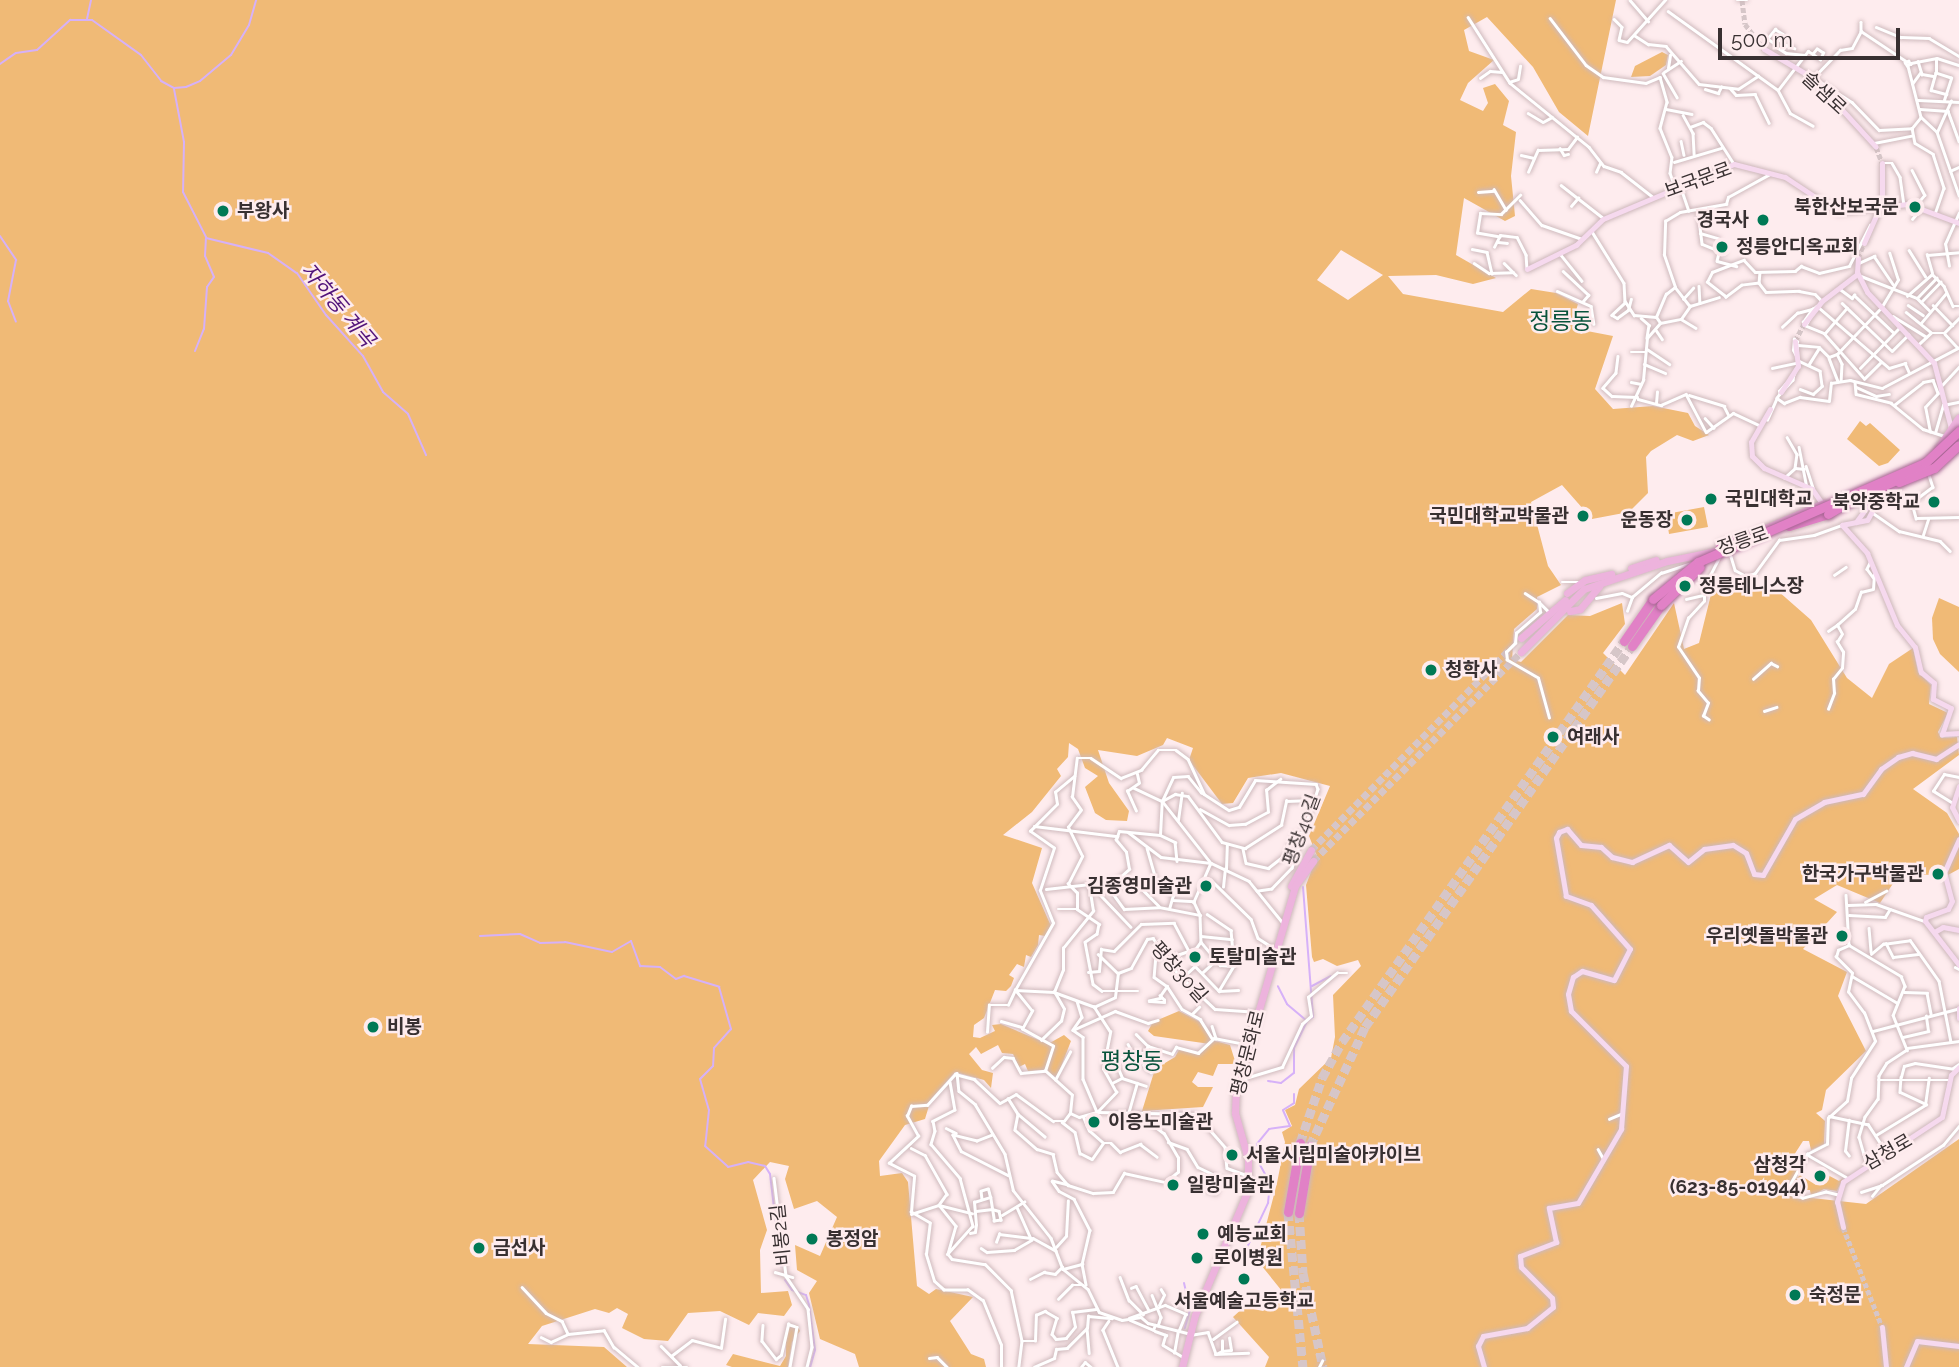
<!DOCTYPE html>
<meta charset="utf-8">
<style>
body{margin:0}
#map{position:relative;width:1959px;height:1367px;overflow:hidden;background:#feecee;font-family:Raleway,"Noto Sans KR",sans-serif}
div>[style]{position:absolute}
.green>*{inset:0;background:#f0ba76}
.stream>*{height:2px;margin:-1px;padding:0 1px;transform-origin:1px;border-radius:1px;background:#d6b1f8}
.secondary-tunnel>*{height:5px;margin-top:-2.5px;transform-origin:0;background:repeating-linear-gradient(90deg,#d6c6c8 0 5px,transparent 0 7.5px)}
.primary-tunnel>*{height:7px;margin-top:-3.5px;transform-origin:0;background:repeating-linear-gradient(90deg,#d6c6c8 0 7px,transparent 0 10.5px)}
.highway-tunnel>*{height:9px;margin-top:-4.5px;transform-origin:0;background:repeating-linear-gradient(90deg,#d6c6c8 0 9px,transparent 0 13.5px)}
.roads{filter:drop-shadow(0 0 2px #cdb8bb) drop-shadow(0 0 2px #cdb8bb)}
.street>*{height:2.5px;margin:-1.25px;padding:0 1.25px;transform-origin:1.25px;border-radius:1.25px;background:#fff}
.secondary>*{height:5px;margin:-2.5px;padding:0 2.5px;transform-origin:2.5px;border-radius:2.5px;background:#f6d9ee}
.primary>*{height:7px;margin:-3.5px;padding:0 3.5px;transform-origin:3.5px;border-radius:3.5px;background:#edb3dd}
.highway>*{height:9px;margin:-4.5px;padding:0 4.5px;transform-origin:4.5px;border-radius:4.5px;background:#e181c6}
.bridges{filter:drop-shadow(0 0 2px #a66592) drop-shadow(0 0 2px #a66592)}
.highway-bridge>*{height:9px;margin:-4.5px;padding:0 4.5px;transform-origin:4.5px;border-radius:4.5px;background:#e181c6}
.dots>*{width:19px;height:19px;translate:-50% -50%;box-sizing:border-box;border:4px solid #feecee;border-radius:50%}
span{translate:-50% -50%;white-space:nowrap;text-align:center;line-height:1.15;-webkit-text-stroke:5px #feecee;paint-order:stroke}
.street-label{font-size:19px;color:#383031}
.poi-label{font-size:19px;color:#383031;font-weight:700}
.right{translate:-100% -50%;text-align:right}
.left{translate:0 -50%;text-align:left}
.water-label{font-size:21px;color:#52137a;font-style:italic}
.quarter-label{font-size:23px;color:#08533b}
.scale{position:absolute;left:1718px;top:28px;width:182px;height:32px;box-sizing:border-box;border:4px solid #383031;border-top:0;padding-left:9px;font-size:21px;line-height:24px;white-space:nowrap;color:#383031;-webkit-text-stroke:5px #feecee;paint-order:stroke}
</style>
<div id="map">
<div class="green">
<div style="clip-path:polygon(evenodd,0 0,1616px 0,1588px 136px,1559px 112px,1533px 67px,1487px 17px,1464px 30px,1469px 51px,1494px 60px,1468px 83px,1460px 100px,1483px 111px,1488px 103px,1483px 88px,1495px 84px,1509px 101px,1503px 125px,1516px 132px,1511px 176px,1515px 216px,1505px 221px,1464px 198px,1456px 255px,1496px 278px,1473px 284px,1436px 275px,1388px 276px,1403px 294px,1503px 312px,1531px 289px,1556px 293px,1578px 304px,1572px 324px,1581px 334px,1587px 331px,1613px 336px,1595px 389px,1613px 409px,1653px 406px,1688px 413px,1695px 426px,1709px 435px,1693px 441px,1677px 435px,1651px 451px,1646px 457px,1648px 493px,1629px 512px,1592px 519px,1562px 485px,1531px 502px,1548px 566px,1561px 585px,1537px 597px,1537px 609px,1514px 629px,1512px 660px,1521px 662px,1568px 615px,1590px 616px,1622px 603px,1625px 624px,1603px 653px,1625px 675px,1674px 603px,1684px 649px,1699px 643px,1716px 574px,1719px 581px,1778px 591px,1811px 620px,1847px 678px,1872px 698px,1889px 664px,1913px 648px,1918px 672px,1931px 685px,1929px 704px,1948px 713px,1938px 732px,1941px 738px,1957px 737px,1959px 755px,1913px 789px,1947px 813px,1959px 834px,1959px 869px,1946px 876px,1900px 873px,1880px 903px,1837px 885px,1814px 899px,1837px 912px,1803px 949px,1847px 972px,1838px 996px,1866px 1051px,1826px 1090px,1822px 1110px,1816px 1113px,1825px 1121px,1824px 1144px,1811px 1150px,1809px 1141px,1803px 1141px,1794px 1155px,1801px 1163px,1794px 1177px,1784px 1187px,1767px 1193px,1866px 1204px,1959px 1139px,1959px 1367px,1265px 1367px,1269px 1357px,1233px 1317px,1244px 1307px,1263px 1311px,1286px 1296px,1257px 1260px,1277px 1183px,1285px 1142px,1282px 1132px,1292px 1126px,1285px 1110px,1295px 1105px,1299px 1089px,1331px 1058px,1335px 1037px,1333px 995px,1361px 966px,1358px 960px,1337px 966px,1323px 959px,1314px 962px,1312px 957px,1306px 885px,1317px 856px,1309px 836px,1330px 786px,1281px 773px,1248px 778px,1233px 803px,1222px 804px,1189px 760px,1193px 748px,1167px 738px,1163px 745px,1137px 756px,1098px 750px,1109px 783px,1129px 811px,1127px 821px,1106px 820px,1095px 813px,1085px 787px,1098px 776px,1085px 768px,1078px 749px,1069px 743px,1068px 757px,1057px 769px,1061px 776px,1032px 812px,1003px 835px,1042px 848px,1032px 883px,1051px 926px,1045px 936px,1039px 935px,1038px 945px,1031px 957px,1026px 955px,1024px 967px,1017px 964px,1009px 975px,1014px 978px,1011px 986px,1006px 991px,995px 990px,984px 1018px,974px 1025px,973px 1037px,980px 1038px,995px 1031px,992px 1025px,1001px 1024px,1048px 1044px,1064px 1035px,1071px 1041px,1057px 1077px,1041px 1070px,1028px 1071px,1025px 1064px,1019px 1067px,1013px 1054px,1002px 1053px,998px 1045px,981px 1054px,976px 1047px,969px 1054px,982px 1070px,993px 1073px,991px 1088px,984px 1080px,955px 1072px,931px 1099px,925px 1119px,905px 1125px,879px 1161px,880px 1176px,902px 1173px,908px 1182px,917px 1286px,929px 1294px,936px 1289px,973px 1297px,950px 1321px,971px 1354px,984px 1359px,986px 1367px,859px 1367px,855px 1354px,820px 1339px,809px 1293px,817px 1281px,797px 1270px,795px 1245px,820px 1256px,837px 1217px,817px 1201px,794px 1209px,785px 1179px,789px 1166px,770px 1162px,753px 1180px,767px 1230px,760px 1250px,761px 1293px,788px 1291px,792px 1305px,784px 1316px,758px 1313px,749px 1325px,720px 1311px,688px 1313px,668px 1341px,644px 1339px,622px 1328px,628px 1314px,617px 1308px,609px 1313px,595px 1309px,542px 1326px,528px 1344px,604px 1347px,627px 1367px,0 1367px,0 0,1341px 250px,1383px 275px,1348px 300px,1317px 280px,1341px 250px)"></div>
<div style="clip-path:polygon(1662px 52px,1668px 55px,1666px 65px,1650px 76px,1631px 77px,1635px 66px)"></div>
<div style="clip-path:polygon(1860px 421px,1866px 426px,1870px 423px,1900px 450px,1888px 463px,1879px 466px,1847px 439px)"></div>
<div style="clip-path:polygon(1704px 507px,1708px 527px,1669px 534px,1666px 514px)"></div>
<div style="clip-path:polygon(1939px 598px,1959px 607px,1959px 672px,1940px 654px,1933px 639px,1932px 618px)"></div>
<div style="clip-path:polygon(1179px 1011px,1200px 1022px,1215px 1041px,1230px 1045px,1236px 1064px,1218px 1064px,1213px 1076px,1198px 1072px,1192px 1082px,1198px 1087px,1213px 1087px,1203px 1107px,1142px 1111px,1155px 1069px,1175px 1057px,1180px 1048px,1199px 1055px,1210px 1044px,1154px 1036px,1148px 1031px,1153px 1022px)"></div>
<div style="clip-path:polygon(1824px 1173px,1839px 1181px,1843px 1178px,1837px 1191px,1824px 1189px,1811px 1196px,1810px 1190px,1803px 1190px,1803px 1196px,1797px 1196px,1800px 1187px,1789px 1186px,1800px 1175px,1816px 1185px)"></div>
<div style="clip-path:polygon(797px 1325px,800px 1331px,792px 1342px,788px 1367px,732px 1367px,726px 1365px,733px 1354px,780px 1366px,786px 1356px,786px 1334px,790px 1326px)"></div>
</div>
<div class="stream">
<div style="left:87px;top:19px;width:19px;rotate:-78deg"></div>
<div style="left:0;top:64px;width:19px;rotate:-35deg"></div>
<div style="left:16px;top:53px;width:21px;rotate:-8deg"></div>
<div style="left:37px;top:50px;width:45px;rotate:-42.3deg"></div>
<div style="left:70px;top:20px;width:22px"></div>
<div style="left:92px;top:20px;width:60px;rotate:35.5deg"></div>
<div style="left:141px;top:55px;width:33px;rotate:52deg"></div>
<div style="left:161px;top:81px;width:15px;rotate:28deg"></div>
<div style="left:174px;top:88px;width:12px;rotate:-5deg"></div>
<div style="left:186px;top:87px;width:15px;rotate:-23deg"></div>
<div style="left:200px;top:81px;width:40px;rotate:-40deg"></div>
<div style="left:231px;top:55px;width:35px;rotate:-59deg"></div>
<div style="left:249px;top:25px;width:26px;rotate:-74deg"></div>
<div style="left:174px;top:89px;width:54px;rotate:79.3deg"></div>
<div style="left:184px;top:142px;width:50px;rotate:91.1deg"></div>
<div style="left:183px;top:192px;width:51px;rotate:62.9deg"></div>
<div style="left:0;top:236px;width:29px;rotate:56deg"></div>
<div style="left:16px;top:260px;width:42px;rotate:101deg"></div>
<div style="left:8px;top:301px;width:22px;rotate:69deg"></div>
<div style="left:206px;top:238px;width:64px;rotate:13.6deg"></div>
<div style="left:268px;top:253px;width:35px;rotate:35deg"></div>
<div style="left:297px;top:273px;width:51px;rotate:55.4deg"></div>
<div style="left:326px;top:315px;width:55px;rotate:47.9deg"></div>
<div style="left:363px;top:356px;width:41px;rotate:60.9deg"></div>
<div style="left:383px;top:392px;width:33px;rotate:41deg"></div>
<div style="left:408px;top:414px;width:45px;rotate:66.3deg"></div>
<div style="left:195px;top:351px;width:24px;rotate:-68deg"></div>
<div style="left:204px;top:329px;width:42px;rotate:-85.9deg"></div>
<div style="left:207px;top:287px;width:12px;rotate:-55deg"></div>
<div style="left:214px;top:277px;width:23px;rotate:-113deg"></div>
<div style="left:205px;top:256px;width:17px;rotate:-87deg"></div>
<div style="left:1303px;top:887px;width:130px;rotate:85.6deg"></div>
<div style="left:1313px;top:1017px;width:7px;rotate:146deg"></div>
<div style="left:480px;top:936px;width:40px;rotate:-2.9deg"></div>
<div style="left:520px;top:934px;width:22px;rotate:24deg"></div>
<div style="left:540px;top:943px;width:25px;rotate:-2deg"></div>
<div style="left:565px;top:942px;width:48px;rotate:12deg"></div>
<div style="left:612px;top:952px;width:22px;rotate:-30deg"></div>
<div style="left:631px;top:941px;width:27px;rotate:70deg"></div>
<div style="left:640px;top:966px;width:20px;rotate:3deg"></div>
<div style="left:660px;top:967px;width:20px;rotate:37deg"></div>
<div style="left:676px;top:979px;width:9px;rotate:-21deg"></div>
<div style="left:684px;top:976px;width:37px;rotate:17deg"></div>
<div style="left:719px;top:987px;width:44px;rotate:74.1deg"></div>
<div style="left:731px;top:1029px;width:25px;rotate:132deg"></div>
<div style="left:714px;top:1048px;width:18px;rotate:93deg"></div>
<div style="left:713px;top:1066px;width:18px;rotate:135deg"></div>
<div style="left:700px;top:1079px;width:32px;rotate:74deg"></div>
<div style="left:709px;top:1110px;width:36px;rotate:96deg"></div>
<div style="left:705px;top:1146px;width:31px;rotate:42deg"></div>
<div style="left:728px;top:1167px;width:21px;rotate:-14deg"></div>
<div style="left:748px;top:1162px;width:17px;rotate:13deg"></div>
<div style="left:765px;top:1166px;width:9px;rotate:58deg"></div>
<div style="left:770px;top:1174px;width:93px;rotate:83.2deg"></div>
<div style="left:1312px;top:986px;width:21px;rotate:-28deg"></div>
<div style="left:1268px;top:1081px;width:13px;rotate:9deg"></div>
<div style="left:1281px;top:1083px;width:16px;rotate:-38deg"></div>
<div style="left:1294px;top:1073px;width:25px;rotate:-90deg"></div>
<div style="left:1294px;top:1048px;width:30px;rotate:-64deg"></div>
<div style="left:1307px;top:1021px;width:26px;rotate:-140deg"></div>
<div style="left:1287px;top:1004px;width:20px;rotate:-117deg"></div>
<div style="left:1225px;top:1258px;width:18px;rotate:-6deg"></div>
<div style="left:1243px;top:1256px;width:59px;rotate:-64.7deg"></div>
<div style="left:1268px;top:1203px;width:20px;rotate:-84deg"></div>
<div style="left:1270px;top:1183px;width:38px;rotate:-119deg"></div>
<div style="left:1252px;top:1150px;width:27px;rotate:-51deg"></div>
<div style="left:1269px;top:1129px;width:21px;rotate:-8deg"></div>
<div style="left:1290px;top:1126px;width:17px;rotate:-114deg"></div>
<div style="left:1283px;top:1110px;width:13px;rotate:-32deg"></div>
<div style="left:1294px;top:1103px;width:9px;rotate:-90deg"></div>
<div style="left:785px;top:1280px;width:12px;rotate:55deg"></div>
<div style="left:792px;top:1290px;width:15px;rotate:20deg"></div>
<div style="left:806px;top:1295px;width:10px;rotate:73deg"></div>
<div style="left:809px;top:1305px;width:45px;rotate:82.4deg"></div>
<div style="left:815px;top:1350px;width:18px;rotate:106deg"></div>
<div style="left:1184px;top:1283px;width:28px;rotate:77deg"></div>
<div style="left:1190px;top:1310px;width:19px;rotate:106deg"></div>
</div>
<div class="secondary-tunnel">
<div style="left:1742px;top:0;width:24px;rotate:83deg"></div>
<div style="left:1745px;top:24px;width:31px;rotate:53deg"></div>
<div style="left:1876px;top:147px;width:17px;rotate:69deg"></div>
<div style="left:1858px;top:258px;width:16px;rotate:-68deg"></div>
<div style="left:1795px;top:341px;width:19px;rotate:-62deg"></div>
<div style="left:1843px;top:1227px;width:107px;rotate:68.7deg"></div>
</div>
<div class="primary-tunnel">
<div style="left:1311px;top:850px;width:284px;rotate:-45.3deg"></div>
<div style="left:1313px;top:861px;width:295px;rotate:-45.1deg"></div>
</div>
<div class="highway-tunnel">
<div style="left:1300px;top:1143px;width:69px;rotate:-71.3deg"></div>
<div style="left:1322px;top:1078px;width:41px;rotate:-60.9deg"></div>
<div style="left:1342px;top:1042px;width:490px;rotate:-54.9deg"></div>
<div style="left:1310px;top:1146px;width:131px;rotate:-65.2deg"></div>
<div style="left:1365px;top:1027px;width:465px;rotate:-55deg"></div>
<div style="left:1288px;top:1212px;width:156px;rotate:84.5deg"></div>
<div style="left:1299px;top:1213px;width:60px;rotate:86.2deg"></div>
<div style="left:1303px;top:1273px;width:96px;rotate:78deg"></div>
</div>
<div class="roads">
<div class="street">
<div style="left:1630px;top:0;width:28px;rotate:49deg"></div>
<div style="left:1737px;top:0;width:10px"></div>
<div style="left:1668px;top:11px;width:135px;rotate:35.7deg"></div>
<div style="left:1778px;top:90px;width:26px;rotate:62deg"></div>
<div style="left:1790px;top:113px;width:26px;rotate:29deg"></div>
<div style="left:1468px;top:17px;width:78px;rotate:57.5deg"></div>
<div style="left:1510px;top:83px;width:102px;rotate:39deg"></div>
<div style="left:1589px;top:147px;width:24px;rotate:52deg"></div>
<div style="left:1604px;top:166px;width:18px;rotate:19deg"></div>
<div style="left:1621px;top:172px;width:41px;rotate:38deg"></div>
<div style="left:1550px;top:18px;width:59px;rotate:52.5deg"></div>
<div style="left:1586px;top:65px;width:21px;rotate:35deg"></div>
<div style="left:1603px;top:77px;width:43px;rotate:7.9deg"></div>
<div style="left:1646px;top:83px;width:15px;rotate:-23deg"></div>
<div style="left:1660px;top:77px;width:26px;rotate:74deg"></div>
<div style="left:1667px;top:102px;width:27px;rotate:105deg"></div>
<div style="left:1660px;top:128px;width:31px;rotate:68deg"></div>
<div style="left:1672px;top:157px;width:16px;rotate:97deg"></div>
<div style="left:1670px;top:173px;width:15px;rotate:70deg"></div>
<div style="left:1614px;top:19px;width:11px;rotate:45deg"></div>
<div style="left:1622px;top:27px;width:13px;rotate:103deg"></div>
<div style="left:1619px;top:40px;width:8px;rotate:14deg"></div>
<div style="left:1861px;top:22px;width:9px;rotate:90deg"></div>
<div style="left:1876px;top:27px;width:27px;rotate:22deg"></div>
<div style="left:1901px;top:37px;width:28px;rotate:2deg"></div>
<div style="left:1929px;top:38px;width:35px;rotate:31deg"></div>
<div style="left:1634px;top:35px;width:17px;rotate:33deg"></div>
<div style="left:1648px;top:44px;width:18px;rotate:6deg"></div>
<div style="left:1666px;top:46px;width:50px;rotate:49deg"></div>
<div style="left:1699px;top:84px;width:39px;rotate:7deg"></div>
<div style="left:1738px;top:89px;width:24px;rotate:-33deg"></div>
<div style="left:1627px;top:42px;width:57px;rotate:-47.9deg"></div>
<div style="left:1776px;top:45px;width:11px;rotate:-146deg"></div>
<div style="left:1767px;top:39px;width:13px;rotate:-51deg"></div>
<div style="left:1775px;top:29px;width:9px;rotate:32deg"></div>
<div style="left:1783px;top:34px;width:14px;rotate:124deg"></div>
<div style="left:1775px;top:46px;width:13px;rotate:32deg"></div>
<div style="left:1786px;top:53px;width:19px;rotate:6deg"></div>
<div style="left:1782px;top:50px;width:6px;rotate:-51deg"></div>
<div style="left:1786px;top:45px;width:9px;rotate:21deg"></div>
<div style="left:1908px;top:61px;width:4px;rotate:45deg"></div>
<div style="left:1911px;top:64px;width:4px;rotate:153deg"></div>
<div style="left:1907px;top:66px;width:4px;rotate:-124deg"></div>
<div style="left:1905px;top:63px;width:4px;rotate:-34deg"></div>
<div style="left:1918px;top:61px;width:14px;rotate:73deg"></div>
<div style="left:1922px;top:74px;width:11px;rotate:10deg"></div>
<div style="left:1911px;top:63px;width:26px;rotate:-11deg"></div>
<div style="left:1937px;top:58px;width:23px;rotate:18deg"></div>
<div style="left:1908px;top:66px;width:53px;rotate:75.7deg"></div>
<div style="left:1921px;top:117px;width:22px;rotate:43deg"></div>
<div style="left:1937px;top:132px;width:67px;rotate:70.8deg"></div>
<div style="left:1668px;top:68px;width:13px;rotate:-81deg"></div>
<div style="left:1664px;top:72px;width:20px;rotate:-33deg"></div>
<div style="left:1663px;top:73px;width:28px;rotate:60deg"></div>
<div style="left:1936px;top:73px;width:14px;rotate:-90deg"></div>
<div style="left:1480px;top:78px;width:12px;rotate:-35deg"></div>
<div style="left:1490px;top:71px;width:12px;rotate:5deg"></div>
<div style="left:1813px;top:78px;width:39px;rotate:-46deg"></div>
<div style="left:1840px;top:50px;width:12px;rotate:-9deg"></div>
<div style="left:1852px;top:48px;width:19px;rotate:-62deg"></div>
<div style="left:1861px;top:31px;width:54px;rotate:33.7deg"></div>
<div style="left:1816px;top:79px;width:43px;rotate:32.6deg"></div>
<div style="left:1852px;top:102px;width:39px;rotate:46deg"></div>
<div style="left:1879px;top:130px;width:33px;rotate:-3deg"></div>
<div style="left:1912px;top:128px;width:13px;rotate:-51deg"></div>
<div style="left:1509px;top:82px;width:9px;rotate:-18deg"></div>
<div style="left:1518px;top:79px;width:13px;rotate:-81deg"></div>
<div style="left:1912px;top:84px;width:14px;rotate:-54deg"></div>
<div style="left:1730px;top:88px;width:9px;rotate:49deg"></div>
<div style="left:1736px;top:95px;width:19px;rotate:-3deg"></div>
<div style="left:1755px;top:94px;width:32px;rotate:64deg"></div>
<div style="left:1705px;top:89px;width:14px;rotate:17deg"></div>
<div style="left:1718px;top:93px;width:7px;rotate:-63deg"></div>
<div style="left:1778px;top:90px;width:49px;rotate:-52.4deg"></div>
<div style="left:1808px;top:51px;width:6px;rotate:31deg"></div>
<div style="left:1813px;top:54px;width:9px;rotate:36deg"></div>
<div style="left:1820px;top:59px;width:7px;rotate:-63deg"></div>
<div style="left:1823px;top:53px;width:7px;rotate:-146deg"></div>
<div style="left:1817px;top:49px;width:6px;rotate:129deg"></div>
<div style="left:1918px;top:100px;width:41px;rotate:2.8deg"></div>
<div style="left:1944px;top:100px;width:23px;rotate:-72deg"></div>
<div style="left:1951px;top:78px;width:16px;rotate:-162deg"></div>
<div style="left:1936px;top:73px;width:18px;rotate:106deg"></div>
<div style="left:1931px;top:90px;width:16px;rotate:15deg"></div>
<div style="left:1666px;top:109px;width:26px;rotate:11deg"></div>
<div style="left:1920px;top:109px;width:28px;rotate:4deg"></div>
<div style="left:1948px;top:111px;width:32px;rotate:70deg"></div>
<div style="left:1528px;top:113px;width:17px;rotate:31deg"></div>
<div style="left:1543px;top:122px;width:10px;rotate:-29deg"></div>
<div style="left:1683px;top:115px;width:21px;rotate:61deg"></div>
<div style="left:1693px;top:133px;width:21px;rotate:87deg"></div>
<div style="left:1690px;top:127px;width:14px;rotate:-21deg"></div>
<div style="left:1703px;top:122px;width:10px;rotate:37deg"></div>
<div style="left:1711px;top:128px;width:43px;rotate:57.4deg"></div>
<div style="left:1912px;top:128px;width:15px;rotate:79deg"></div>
<div style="left:1915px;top:143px;width:21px;rotate:31deg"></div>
<div style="left:1933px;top:154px;width:36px;rotate:72deg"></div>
<div style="left:1944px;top:188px;width:28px;rotate:109deg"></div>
<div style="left:1937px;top:132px;width:34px;rotate:-66deg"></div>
<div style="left:1681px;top:141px;width:14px;rotate:78deg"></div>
<div style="left:1874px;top:143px;width:38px;rotate:-11deg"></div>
<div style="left:1560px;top:148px;width:8px;rotate:60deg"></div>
<div style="left:1564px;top:155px;width:4px;rotate:-14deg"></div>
<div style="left:1521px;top:155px;width:13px;rotate:13deg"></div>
<div style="left:1674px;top:162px;width:49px;rotate:-16.6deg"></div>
<div style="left:1882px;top:163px;width:10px"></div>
<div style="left:1892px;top:163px;width:16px;rotate:60deg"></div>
<div style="left:1900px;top:177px;width:27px;rotate:82deg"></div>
<div style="left:1912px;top:170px;width:28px;rotate:63deg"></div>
<div style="left:1925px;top:195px;width:16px;rotate:130deg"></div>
<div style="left:1950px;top:171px;width:10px;rotate:-24deg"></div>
<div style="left:1528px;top:172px;width:24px;rotate:-66deg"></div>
<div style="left:1538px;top:150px;width:30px;rotate:-2deg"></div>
<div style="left:1568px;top:149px;width:15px;rotate:-53deg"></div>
<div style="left:1596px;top:172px;width:10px;rotate:-66deg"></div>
<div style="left:1561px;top:185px;width:52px;rotate:38deg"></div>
<div style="left:1681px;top:188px;width:24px;rotate:71deg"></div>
<div style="left:1494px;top:189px;width:24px;rotate:60deg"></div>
<div style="left:1478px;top:192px;width:16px;rotate:-4deg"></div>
<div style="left:1520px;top:200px;width:33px;rotate:49deg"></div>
<div style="left:1542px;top:225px;width:42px;rotate:19.3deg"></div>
<div style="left:1571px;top:206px;width:11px;rotate:-49deg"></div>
<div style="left:1698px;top:211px;width:33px;rotate:83deg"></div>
<div style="left:1702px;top:244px;width:24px;rotate:22deg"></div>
<div style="left:1912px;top:219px;width:11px;rotate:-49deg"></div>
<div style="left:1591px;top:230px;width:62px;rotate:58.1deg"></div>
<div style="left:1624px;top:283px;width:20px;rotate:87deg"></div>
<div style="left:1625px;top:303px;width:18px;rotate:137deg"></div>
<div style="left:1612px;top:315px;width:6px;rotate:31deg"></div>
<div style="left:1617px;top:318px;width:14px;rotate:-36deg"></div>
<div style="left:1628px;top:310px;width:11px;rotate:-75deg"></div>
<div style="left:1700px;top:233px;width:19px;rotate:16deg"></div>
<div style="left:1500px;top:237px;width:23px;rotate:-170deg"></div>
<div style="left:1477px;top:233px;width:20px;rotate:-81deg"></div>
<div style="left:1480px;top:213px;width:21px;rotate:3deg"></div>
<div style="left:1501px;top:214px;width:27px;rotate:-45deg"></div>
<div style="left:1498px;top:242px;width:9px;rotate:6deg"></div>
<div style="left:1494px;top:247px;width:13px;rotate:-63deg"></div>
<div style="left:1500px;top:235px;width:17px;rotate:7deg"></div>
<div style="left:1517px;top:237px;width:20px;rotate:63deg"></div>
<div style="left:1526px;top:255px;width:14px;rotate:86deg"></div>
<div style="left:1472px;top:249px;width:15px;rotate:11deg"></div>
<div style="left:1487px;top:252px;width:22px;rotate:77deg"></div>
<div style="left:1909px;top:250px;width:31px;rotate:58deg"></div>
<div style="left:1719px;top:253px;width:8px;rotate:104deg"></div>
<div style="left:1717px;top:261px;width:20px;rotate:15deg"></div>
<div style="left:1561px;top:255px;width:33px;rotate:51deg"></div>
<div style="left:1474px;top:263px;width:18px;rotate:34deg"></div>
<div style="left:1489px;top:273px;width:24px;rotate:-2deg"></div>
<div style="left:1504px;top:263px;width:17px;rotate:45deg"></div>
<div style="left:1859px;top:263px;width:17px;rotate:-25deg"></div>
<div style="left:1874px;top:256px;width:34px;rotate:56deg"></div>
<div style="left:1949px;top:266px;width:22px;rotate:-100deg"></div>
<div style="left:1945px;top:244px;width:34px;rotate:-66deg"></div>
<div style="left:1563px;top:271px;width:35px;rotate:43deg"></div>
<div style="left:1589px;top:295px;width:9px;rotate:131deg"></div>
<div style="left:1760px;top:272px;width:11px;rotate:95deg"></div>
<div style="left:1759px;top:283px;width:11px;rotate:52deg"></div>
<div style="left:1766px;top:292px;width:33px;rotate:-2deg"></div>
<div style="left:1799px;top:291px;width:16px;rotate:11deg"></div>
<div style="left:1815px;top:294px;width:10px;rotate:45deg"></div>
<div style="left:1932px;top:273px;width:19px;rotate:-106deg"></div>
<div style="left:1927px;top:255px;width:32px;rotate:-5deg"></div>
<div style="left:1861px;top:276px;width:60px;rotate:21.4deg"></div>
<div style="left:1917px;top:298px;width:17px;rotate:45deg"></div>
<div style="left:1759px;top:283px;width:17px;rotate:173deg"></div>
<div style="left:1742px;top:285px;width:20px;rotate:143deg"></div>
<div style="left:1726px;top:297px;width:24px;rotate:-142deg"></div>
<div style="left:1707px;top:282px;width:11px;rotate:-63deg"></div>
<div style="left:1712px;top:272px;width:34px;rotate:-21deg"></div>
<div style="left:1744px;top:260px;width:16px;rotate:47deg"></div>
<div style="left:1755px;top:272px;width:40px;rotate:-1.4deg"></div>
<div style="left:1795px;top:271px;width:8px;rotate:-40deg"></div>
<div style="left:1801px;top:266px;width:19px;rotate:21deg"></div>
<div style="left:1819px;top:273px;width:31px;rotate:-13deg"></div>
<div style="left:1849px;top:266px;width:46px;rotate:-62.9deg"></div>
<div style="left:1699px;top:286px;width:17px;rotate:87deg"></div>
<div style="left:1675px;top:287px;width:24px;rotate:52deg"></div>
<div style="left:1840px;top:289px;width:15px;rotate:37deg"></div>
<div style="left:1852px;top:298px;width:4px;rotate:-56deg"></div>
<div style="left:1854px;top:295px;width:55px;rotate:43.5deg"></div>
<div style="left:1557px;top:291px;width:37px;rotate:24deg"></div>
<div style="left:1591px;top:306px;width:18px;rotate:81deg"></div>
<div style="left:1907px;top:296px;width:33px;rotate:-41deg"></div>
<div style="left:1932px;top:274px;width:17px;rotate:45deg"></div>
<div style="left:1944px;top:286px;width:22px;rotate:66deg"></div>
<div style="left:1953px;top:306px;width:6px"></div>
<div style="left:1917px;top:298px;width:28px;rotate:-46deg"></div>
<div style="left:1683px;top:299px;width:15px;rotate:-48deg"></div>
<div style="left:1625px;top:301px;width:17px;rotate:57deg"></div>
<div style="left:1634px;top:315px;width:22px;rotate:5deg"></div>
<div style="left:1921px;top:302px;width:28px;rotate:-46deg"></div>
<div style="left:1842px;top:303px;width:69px;rotate:43.8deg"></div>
<div style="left:1892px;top:351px;width:23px;rotate:-45deg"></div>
<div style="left:1908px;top:305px;width:18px;rotate:34deg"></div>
<div style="left:1933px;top:305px;width:28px;rotate:46deg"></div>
<div style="left:1690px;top:306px;width:30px;rotate:-17deg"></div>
<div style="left:1817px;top:306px;width:95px;rotate:40.7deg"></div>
<div style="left:1889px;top:368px;width:17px;rotate:-17deg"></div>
<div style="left:1905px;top:363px;width:10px;rotate:66deg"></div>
<div style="left:1817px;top:306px;width:20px;rotate:120deg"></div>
<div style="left:1807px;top:323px;width:4px;rotate:-166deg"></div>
<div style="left:1803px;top:322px;width:16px;rotate:-55deg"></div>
<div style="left:1812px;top:309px;width:6px;rotate:-31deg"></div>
<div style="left:1906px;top:312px;width:32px;rotate:39deg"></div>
<div style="left:1893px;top:316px;width:39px;rotate:32deg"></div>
<div style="left:1641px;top:318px;width:11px;rotate:41deg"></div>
<div style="left:1649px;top:325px;width:13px;rotate:99deg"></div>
<div style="left:1681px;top:319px;width:17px;rotate:31deg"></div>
<div style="left:1660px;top:323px;width:21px;rotate:-11deg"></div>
<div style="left:1681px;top:319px;width:16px;rotate:-55deg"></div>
<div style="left:1921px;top:323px;width:38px;rotate:-50deg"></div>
<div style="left:1804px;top:325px;width:22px;rotate:22deg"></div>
<div style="left:1824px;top:333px;width:60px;rotate:48.4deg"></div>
<div style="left:1782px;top:327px;width:21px;rotate:-43deg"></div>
<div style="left:1797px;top:313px;width:16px;rotate:-15deg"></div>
<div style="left:1656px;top:330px;width:11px;rotate:56deg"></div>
<div style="left:1825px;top:333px;width:33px;rotate:-49deg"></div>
<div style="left:1945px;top:334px;width:18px;rotate:47deg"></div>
<div style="left:1794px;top:339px;width:4px;rotate:34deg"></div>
<div style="left:1797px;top:341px;width:19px;rotate:87deg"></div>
<div style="left:1798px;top:360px;width:11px;rotate:-117deg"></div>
<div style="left:1793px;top:350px;width:11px;rotate:-85deg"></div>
<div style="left:1919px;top:344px;width:16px;rotate:-43deg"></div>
<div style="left:1931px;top:333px;width:13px"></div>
<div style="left:1944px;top:333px;width:21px;rotate:-45deg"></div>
<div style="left:1798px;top:345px;width:21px;rotate:5deg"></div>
<div style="left:1819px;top:347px;width:14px;rotate:45deg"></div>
<div style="left:1829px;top:357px;width:9px;rotate:-21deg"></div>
<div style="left:1837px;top:354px;width:64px;rotate:-46.3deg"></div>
<div style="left:1881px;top:308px;width:33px;rotate:-59deg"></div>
<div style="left:1898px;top:280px;width:28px;rotate:-108deg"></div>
<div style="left:1647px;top:349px;width:27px;rotate:34deg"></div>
<div style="left:1631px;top:352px;width:14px"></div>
<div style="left:1837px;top:354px;width:11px;rotate:63deg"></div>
<div style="left:1842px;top:364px;width:17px;rotate:93deg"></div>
<div style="left:1618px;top:356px;width:17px;rotate:97deg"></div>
<div style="left:1616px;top:373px;width:20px;rotate:131deg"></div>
<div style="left:1603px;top:388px;width:12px;rotate:42deg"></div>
<div style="left:1612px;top:396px;width:25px;rotate:2deg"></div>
<div style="left:1829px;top:358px;width:25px;rotate:69deg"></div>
<div style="left:1799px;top:361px;width:23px;rotate:25deg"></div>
<div style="left:1820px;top:371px;width:15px;rotate:82deg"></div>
<div style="left:1644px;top:364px;width:23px;rotate:23deg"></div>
<div style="left:1809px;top:364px;width:19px;rotate:-58deg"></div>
<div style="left:1772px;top:368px;width:24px;rotate:-12deg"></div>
<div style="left:1860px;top:368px;width:56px;rotate:-45.7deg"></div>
<div style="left:1794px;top:374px;width:6px;rotate:99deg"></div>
<div style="left:1793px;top:380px;width:19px;rotate:133deg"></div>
<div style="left:1780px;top:394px;width:3px;rotate:-108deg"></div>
<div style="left:1779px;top:391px;width:23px;rotate:-49deg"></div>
<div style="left:1864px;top:379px;width:24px;rotate:-45deg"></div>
<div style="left:1631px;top:382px;width:10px;rotate:11deg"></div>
<div style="left:1855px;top:382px;width:12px;rotate:85deg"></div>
<div style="left:1856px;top:394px;width:36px;rotate:14deg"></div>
<div style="left:1891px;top:403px;width:41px;rotate:39.1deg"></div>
<div style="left:1923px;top:429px;width:23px;rotate:18deg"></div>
<div style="left:1942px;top:385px;width:25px;rotate:-47deg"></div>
<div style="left:1856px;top:387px;width:22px;rotate:24deg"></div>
<div style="left:1876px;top:396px;width:13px;rotate:-9deg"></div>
<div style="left:1800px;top:389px;width:14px;rotate:21deg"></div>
<div style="left:1813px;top:394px;width:12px;rotate:-42deg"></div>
<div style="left:1780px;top:394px;width:5px;rotate:127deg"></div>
<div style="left:1777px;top:398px;width:9px;rotate:36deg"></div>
<div style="left:1784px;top:403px;width:17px;rotate:-21deg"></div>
<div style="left:1800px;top:397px;width:29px;rotate:8deg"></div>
<div style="left:1829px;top:401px;width:18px;rotate:-84deg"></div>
<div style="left:1831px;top:383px;width:19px;rotate:-9deg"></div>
<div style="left:1850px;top:380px;width:33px;rotate:14deg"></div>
<div style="left:1882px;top:388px;width:86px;rotate:-27.8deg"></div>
<div style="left:1689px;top:395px;width:37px;rotate:17deg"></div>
<div style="left:1724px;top:406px;width:9px;rotate:63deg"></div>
<div style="left:1638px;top:399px;width:24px;rotate:15deg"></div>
<div style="left:1661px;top:405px;width:27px;rotate:-24deg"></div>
<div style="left:1686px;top:394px;width:43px;rotate:62.2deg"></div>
<div style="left:1706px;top:432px;width:33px;rotate:-35deg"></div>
<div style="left:1733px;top:413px;width:29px;rotate:25deg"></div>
<div style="left:1656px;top:403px;width:11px;rotate:-85deg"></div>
<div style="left:1894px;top:405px;width:37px;rotate:-38deg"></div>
<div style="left:1923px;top:382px;width:10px;rotate:-11deg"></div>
<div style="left:1933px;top:380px;width:14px;rotate:69deg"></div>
<div style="left:1631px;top:406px;width:29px;rotate:-65deg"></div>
<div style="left:1643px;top:380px;width:42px;rotate:-84.6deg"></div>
<div style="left:1647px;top:338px;width:20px;rotate:-49deg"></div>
<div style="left:1660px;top:323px;width:7px;rotate:-124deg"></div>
<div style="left:1656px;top:317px;width:25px;rotate:-67deg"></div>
<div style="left:1666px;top:294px;width:11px;rotate:-38deg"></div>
<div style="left:1675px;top:287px;width:34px;rotate:-109deg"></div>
<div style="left:1664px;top:255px;width:34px;rotate:-88deg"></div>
<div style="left:1665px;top:221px;width:17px;rotate:-31deg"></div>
<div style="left:1680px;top:212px;width:47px;rotate:-9.9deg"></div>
<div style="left:1726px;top:204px;width:7px;rotate:-74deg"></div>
<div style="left:1728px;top:197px;width:48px;rotate:-28.7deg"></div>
<div style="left:1705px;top:418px;width:13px;rotate:48deg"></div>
<div style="left:1767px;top:420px;width:24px;rotate:-66deg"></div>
<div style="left:1930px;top:432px;width:25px;rotate:-101deg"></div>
<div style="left:1925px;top:407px;width:19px;rotate:-47deg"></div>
<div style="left:1935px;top:433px;width:29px;rotate:-74deg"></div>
<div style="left:1943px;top:405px;width:16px;rotate:-11deg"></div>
<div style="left:1787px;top:437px;width:20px;rotate:60deg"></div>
<div style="left:1797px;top:454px;width:14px;rotate:98deg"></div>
<div style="left:1799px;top:447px;width:38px;rotate:79deg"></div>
<div style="left:1806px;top:466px;width:23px;rotate:72deg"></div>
<div style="left:1928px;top:472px;width:16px;rotate:72deg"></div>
<div style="left:1933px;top:487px;width:26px;rotate:143deg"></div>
<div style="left:1912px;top:503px;width:16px;rotate:75deg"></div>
<div style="left:1916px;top:518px;width:43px;rotate:-1.3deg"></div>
<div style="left:1784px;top:478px;width:15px;rotate:-42deg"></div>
<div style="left:1795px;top:468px;width:9px;rotate:6deg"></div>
<div style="left:1873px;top:513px;width:32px;rotate:35deg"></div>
<div style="left:1899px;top:531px;width:42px;rotate:13.7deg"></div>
<div style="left:1940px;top:541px;width:14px;rotate:45deg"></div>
<div style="left:1923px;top:535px;width:16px;rotate:-72deg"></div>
<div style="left:1729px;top:550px;width:21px;rotate:73deg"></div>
<div style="left:1735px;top:570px;width:13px;rotate:29deg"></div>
<div style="left:1746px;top:576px;width:9px;rotate:-18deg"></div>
<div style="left:1755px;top:573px;width:41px;rotate:-54deg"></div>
<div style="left:1779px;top:540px;width:35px;rotate:-8deg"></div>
<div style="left:1814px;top:535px;width:30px;rotate:-20deg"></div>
<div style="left:1871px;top:561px;width:9px;rotate:117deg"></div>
<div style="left:1867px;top:569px;width:10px;rotate:53deg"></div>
<div style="left:1834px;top:575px;width:14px;rotate:-34deg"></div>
<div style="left:1562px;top:582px;width:16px"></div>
<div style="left:1525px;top:593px;width:17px;rotate:33deg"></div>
<div style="left:1596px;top:598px;width:26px;rotate:-11deg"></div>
<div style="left:1622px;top:593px;width:11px;rotate:22deg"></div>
<div style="left:1686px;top:599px;width:17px;rotate:-13deg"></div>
<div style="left:1627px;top:611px;width:15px;rotate:-70deg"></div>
<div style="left:1632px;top:597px;width:38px;rotate:-40deg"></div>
<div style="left:1661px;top:573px;width:33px;rotate:-18deg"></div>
<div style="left:1828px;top:631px;width:11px;rotate:-34deg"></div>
<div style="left:1753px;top:679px;width:24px;rotate:-42deg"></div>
<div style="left:1771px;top:663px;width:7px;rotate:27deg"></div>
<div style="left:1828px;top:709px;width:17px;rotate:-69deg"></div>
<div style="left:1834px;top:693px;width:14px;rotate:-94deg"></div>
<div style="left:1833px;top:679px;width:14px;rotate:-51deg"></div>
<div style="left:1842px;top:668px;width:16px;rotate:-86deg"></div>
<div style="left:1843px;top:652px;width:12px;rotate:-121deg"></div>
<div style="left:1837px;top:642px;width:9px;rotate:-58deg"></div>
<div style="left:1842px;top:634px;width:10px;rotate:-119deg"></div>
<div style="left:1837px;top:625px;width:24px;rotate:-42deg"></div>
<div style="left:1855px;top:609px;width:18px;rotate:-71deg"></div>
<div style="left:1861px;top:592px;width:12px;rotate:-14deg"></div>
<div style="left:1873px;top:589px;width:14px;rotate:-86deg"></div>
<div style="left:1764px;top:711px;width:13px;rotate:-18deg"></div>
<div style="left:1549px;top:718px;width:41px;rotate:-105.4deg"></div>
<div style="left:1538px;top:678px;width:36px;rotate:-150deg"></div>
<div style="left:1507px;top:660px;width:8px;rotate:-97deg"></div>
<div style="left:1506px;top:652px;width:13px;rotate:-45deg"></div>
<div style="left:1515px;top:643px;width:10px;rotate:-84deg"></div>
<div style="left:1516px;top:633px;width:32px;rotate:-41deg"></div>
<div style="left:1540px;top:612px;width:10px;rotate:-96deg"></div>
<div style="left:1539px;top:602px;width:14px;rotate:45deg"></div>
<div style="left:1709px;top:720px;width:7px;rotate:-146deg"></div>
<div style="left:1703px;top:716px;width:14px;rotate:-69deg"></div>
<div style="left:1708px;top:703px;width:16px;rotate:-130deg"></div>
<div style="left:1698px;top:691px;width:13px;rotate:-86deg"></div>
<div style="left:1699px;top:678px;width:37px;rotate:-124deg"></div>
<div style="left:1678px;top:647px;width:31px;rotate:-71deg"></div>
<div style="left:1688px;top:618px;width:23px;rotate:-47deg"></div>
<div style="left:1704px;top:601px;width:14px;rotate:-90deg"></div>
<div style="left:1704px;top:587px;width:34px;rotate:-63deg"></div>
<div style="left:1134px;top:788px;width:31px;rotate:25deg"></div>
<div style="left:1162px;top:801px;width:15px;rotate:-28deg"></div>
<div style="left:1175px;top:794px;width:13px;rotate:9deg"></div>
<div style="left:1188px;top:796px;width:57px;rotate:53.5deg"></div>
<div style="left:1222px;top:842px;width:24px;rotate:15deg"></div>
<div style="left:1245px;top:848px;width:43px;rotate:-32.6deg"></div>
<div style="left:1281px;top:825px;width:25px;rotate:-78deg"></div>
<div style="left:1286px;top:801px;width:26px;rotate:-2deg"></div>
<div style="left:1163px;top:802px;width:78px;rotate:51.8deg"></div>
<div style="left:1211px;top:863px;width:43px;rotate:113.6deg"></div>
<div style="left:1194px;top:902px;width:14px;rotate:65deg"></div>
<div style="left:1200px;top:915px;width:27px;rotate:88deg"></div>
<div style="left:1201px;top:942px;width:9px;rotate:126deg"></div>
<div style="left:1196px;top:949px;width:31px;rotate:161deg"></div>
<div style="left:1952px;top:803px;width:22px;rotate:-148deg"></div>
<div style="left:1933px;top:791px;width:20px;rotate:-57deg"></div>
<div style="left:1944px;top:774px;width:15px;rotate:11deg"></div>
<div style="left:1200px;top:809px;width:33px;rotate:29deg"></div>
<div style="left:1229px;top:825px;width:16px;rotate:-4deg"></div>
<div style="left:1245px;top:824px;width:26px;rotate:-28deg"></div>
<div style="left:1268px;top:812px;width:22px;rotate:-95deg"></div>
<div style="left:1266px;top:790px;width:18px;rotate:-38deg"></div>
<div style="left:1136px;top:811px;width:22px;rotate:-114deg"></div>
<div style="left:1127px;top:791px;width:14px;rotate:-34deg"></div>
<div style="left:1139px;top:783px;width:9px;rotate:-103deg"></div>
<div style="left:1178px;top:820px;width:27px;rotate:-82deg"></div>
<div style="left:1034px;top:826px;width:84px;rotate:6.9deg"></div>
<div style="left:1128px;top:832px;width:41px;rotate:37.1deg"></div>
<div style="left:1161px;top:857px;width:50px;rotate:6.8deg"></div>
<div style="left:1211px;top:863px;width:42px;rotate:25.3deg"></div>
<div style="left:1249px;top:881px;width:54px;rotate:51deg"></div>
<div style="left:1160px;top:835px;width:17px;rotate:25deg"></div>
<div style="left:1175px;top:842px;width:19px;rotate:84deg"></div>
<div style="left:1147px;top:848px;width:35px;rotate:74deg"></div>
<div style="left:1157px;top:882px;width:21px;rotate:39deg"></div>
<div style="left:1243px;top:849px;width:14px;rotate:78deg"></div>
<div style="left:1246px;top:863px;width:23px;rotate:13deg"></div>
<div style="left:1268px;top:868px;width:23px;rotate:-38deg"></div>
<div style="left:1286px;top:854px;width:20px;rotate:-70deg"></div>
<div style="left:1293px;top:835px;width:9px;rotate:-18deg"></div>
<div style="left:1226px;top:869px;width:24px;rotate:-88deg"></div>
<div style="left:1210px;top:879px;width:57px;rotate:44.3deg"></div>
<div style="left:1251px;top:919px;width:20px;rotate:70deg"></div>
<div style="left:1258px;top:938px;width:20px;rotate:33deg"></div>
<div style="left:1109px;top:883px;width:32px;rotate:9deg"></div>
<div style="left:1141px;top:888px;width:25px;rotate:45deg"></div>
<div style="left:1106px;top:884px;width:31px;rotate:54deg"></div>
<div style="left:1124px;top:909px;width:35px;rotate:-3deg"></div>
<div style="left:1159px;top:907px;width:42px;rotate:11deg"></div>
<div style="left:1223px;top:887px;width:18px;rotate:-84deg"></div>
<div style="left:1046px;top:889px;width:44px;rotate:-6.5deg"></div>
<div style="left:1090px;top:884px;width:59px;rotate:46.4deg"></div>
<div style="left:1846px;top:895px;width:50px;rotate:86.6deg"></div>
<div style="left:1172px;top:900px;width:22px;rotate:3deg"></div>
<div style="left:1865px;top:902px;width:24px;rotate:-28deg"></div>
<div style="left:1848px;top:905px;width:28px;rotate:-2deg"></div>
<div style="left:1876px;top:904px;width:51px;rotate:19.5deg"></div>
<div style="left:1058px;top:909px;width:19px"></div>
<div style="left:1077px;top:909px;width:27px;rotate:34deg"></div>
<div style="left:1099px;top:924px;width:10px;rotate:101deg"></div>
<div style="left:1097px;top:934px;width:14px;rotate:146deg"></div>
<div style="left:1085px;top:942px;width:43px;rotate:79.2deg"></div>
<div style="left:1093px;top:984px;width:11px;rotate:38deg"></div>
<div style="left:1102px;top:991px;width:36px"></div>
<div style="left:1077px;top:909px;width:16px;rotate:-90deg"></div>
<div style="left:1077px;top:893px;width:13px;rotate:-135deg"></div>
<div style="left:1068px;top:884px;width:31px;rotate:-63deg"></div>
<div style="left:1082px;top:856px;width:32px;rotate:-116deg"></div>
<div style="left:1068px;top:827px;width:21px;rotate:-53deg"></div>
<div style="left:1081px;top:810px;width:16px;rotate:-125deg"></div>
<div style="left:1072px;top:797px;width:39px;rotate:-83deg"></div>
<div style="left:1077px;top:758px;width:14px"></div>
<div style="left:1091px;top:758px;width:36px;rotate:34deg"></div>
<div style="left:1121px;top:778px;width:22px;rotate:-22deg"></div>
<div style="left:1141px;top:770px;width:26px;rotate:-50deg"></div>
<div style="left:1158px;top:750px;width:18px"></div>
<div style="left:1176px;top:750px;width:15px;rotate:37deg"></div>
<div style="left:1188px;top:759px;width:38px;rotate:65deg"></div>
<div style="left:1169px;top:909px;width:29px;rotate:-74deg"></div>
<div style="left:1207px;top:914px;width:29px;rotate:34deg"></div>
<div style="left:1231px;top:930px;width:36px;rotate:85deg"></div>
<div style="left:1234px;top:966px;width:29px;rotate:121deg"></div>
<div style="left:1849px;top:915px;width:36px;rotate:3deg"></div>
<div style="left:1885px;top:917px;width:9px;rotate:-58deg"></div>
<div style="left:1869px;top:928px;width:24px;rotate:85deg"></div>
<div style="left:1201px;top:936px;width:31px;rotate:6deg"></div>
<div style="left:1201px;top:942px;width:30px;rotate:50deg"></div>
<div style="left:1220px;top:965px;width:14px;rotate:4deg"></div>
<div style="left:1886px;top:943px;width:16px;rotate:63deg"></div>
<div style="left:1893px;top:957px;width:25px;rotate:-7deg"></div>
<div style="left:1849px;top:945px;width:61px;rotate:30.8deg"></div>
<div style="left:1901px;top:976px;width:11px;rotate:68deg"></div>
<div style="left:1905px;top:986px;width:31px;rotate:112deg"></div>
<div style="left:1893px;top:1015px;width:38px;rotate:68deg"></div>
<div style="left:1907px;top:1050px;width:24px;rotate:147deg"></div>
<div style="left:1887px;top:1063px;width:15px;rotate:122deg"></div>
<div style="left:1879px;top:1076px;width:23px;rotate:92deg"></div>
<div style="left:1878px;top:1099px;width:22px;rotate:126deg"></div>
<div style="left:1865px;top:1117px;width:21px;rotate:107deg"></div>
<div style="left:1859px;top:1137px;width:29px;rotate:74deg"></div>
<div style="left:1098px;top:954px;width:28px;rotate:44deg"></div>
<div style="left:1871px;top:954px;width:16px;rotate:-40deg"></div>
<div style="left:1883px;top:944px;width:27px;rotate:-8deg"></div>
<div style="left:1910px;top:940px;width:50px;rotate:54.7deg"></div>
<div style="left:1939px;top:981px;width:62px;rotate:78.9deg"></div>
<div style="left:1156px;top:955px;width:22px;rotate:95deg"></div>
<div style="left:1154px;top:977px;width:16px;rotate:35deg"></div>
<div style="left:1167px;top:986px;width:27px;rotate:57deg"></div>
<div style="left:1182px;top:1009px;width:21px;rotate:29deg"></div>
<div style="left:1200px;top:1019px;width:22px;rotate:58deg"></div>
<div style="left:1955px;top:967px;width:4px;rotate:27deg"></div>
<div style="left:1088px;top:972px;width:11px;rotate:-5deg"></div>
<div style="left:1099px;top:971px;width:22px;rotate:-85deg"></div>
<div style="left:1101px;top:949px;width:13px;rotate:9deg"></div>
<div style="left:1114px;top:951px;width:38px;rotate:-45deg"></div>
<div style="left:1141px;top:924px;width:33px;rotate:-2deg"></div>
<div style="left:1174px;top:923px;width:32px;rotate:62deg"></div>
<div style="left:1202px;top:973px;width:18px;rotate:-43deg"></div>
<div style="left:1852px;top:976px;width:51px;rotate:30.6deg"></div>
<div style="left:1182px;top:978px;width:18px;rotate:-43deg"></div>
<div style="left:1195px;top:966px;width:35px;rotate:46deg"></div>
<div style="left:1219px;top:991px;width:19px;rotate:-3deg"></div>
<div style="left:1904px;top:992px;width:23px;rotate:2deg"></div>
<div style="left:1927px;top:993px;width:21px;rotate:79deg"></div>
<div style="left:1162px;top:998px;width:13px;rotate:167deg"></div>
<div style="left:1149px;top:1001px;width:15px;rotate:4deg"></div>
<div style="left:1164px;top:1002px;width:2px;rotate:-90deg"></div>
<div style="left:1164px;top:1000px;width:6px;rotate:-135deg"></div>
<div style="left:1160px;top:996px;width:12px;rotate:-55deg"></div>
<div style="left:1077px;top:1001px;width:17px;rotate:73deg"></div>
<div style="left:1082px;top:1017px;width:16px;rotate:125deg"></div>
<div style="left:1073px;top:1030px;width:12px;rotate:35deg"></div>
<div style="left:1083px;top:1037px;width:42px;rotate:90deg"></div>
<div style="left:1083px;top:1079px;width:36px;rotate:67deg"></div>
<div style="left:1192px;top:1014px;width:10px;rotate:-45deg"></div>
<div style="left:1001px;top:1021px;width:22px;rotate:16deg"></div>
<div style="left:1212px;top:1026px;width:13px;rotate:72deg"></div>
<div style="left:1073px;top:1030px;width:46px;rotate:-24.3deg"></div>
<div style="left:1115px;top:1011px;width:35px;rotate:20deg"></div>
<div style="left:1148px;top:1023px;width:10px;rotate:-17deg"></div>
<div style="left:1873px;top:1031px;width:87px;rotate:-14.7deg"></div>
<div style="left:987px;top:1032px;width:27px;rotate:-86deg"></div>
<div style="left:989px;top:1005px;width:19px"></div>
<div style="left:1008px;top:1005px;width:17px;rotate:-65deg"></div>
<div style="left:1015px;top:990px;width:39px;rotate:3deg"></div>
<div style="left:1054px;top:992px;width:44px;rotate:20.1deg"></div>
<div style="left:1136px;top:1034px;width:17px;rotate:45deg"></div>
<div style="left:1903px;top:1037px;width:26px;rotate:-13deg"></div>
<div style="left:1928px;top:1031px;width:15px;rotate:-98deg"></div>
<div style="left:1041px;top:1040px;width:28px;rotate:-44deg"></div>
<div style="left:1061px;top:1021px;width:12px;rotate:-76deg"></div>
<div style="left:1064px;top:1009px;width:20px;rotate:-120deg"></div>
<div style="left:1054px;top:992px;width:24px;rotate:-68deg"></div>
<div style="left:1063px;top:970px;width:22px;rotate:-90deg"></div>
<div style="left:1063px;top:948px;width:48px;rotate:-51deg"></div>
<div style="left:1093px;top:911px;width:25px;rotate:-99deg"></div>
<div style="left:1089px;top:886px;width:30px;rotate:-14deg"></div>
<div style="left:1118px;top:879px;width:15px;rotate:-42deg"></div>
<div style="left:1129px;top:869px;width:17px;rotate:-100deg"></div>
<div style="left:1126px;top:852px;width:16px;rotate:-130deg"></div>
<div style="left:1116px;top:840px;width:9px;rotate:-72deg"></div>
<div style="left:1119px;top:831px;width:41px;rotate:5.6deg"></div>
<div style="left:1160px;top:835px;width:34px;rotate:-87deg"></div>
<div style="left:1162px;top:801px;width:26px;rotate:-65deg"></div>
<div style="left:1173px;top:777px;width:15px;rotate:-4deg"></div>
<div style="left:1188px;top:776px;width:21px;rotate:51deg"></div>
<div style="left:1201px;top:792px;width:33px;rotate:33deg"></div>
<div style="left:1229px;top:810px;width:10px;rotate:-17deg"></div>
<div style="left:1239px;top:807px;width:31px;rotate:-59deg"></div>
<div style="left:1255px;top:780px;width:61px;rotate:3.8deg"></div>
<div style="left:1316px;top:784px;width:5px;rotate:68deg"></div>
<div style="left:1318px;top:789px;width:83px;rotate:108.2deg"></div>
<div style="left:1292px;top:868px;width:29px;rotate:134deg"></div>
<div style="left:1272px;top:889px;width:15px;rotate:172deg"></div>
<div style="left:1128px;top:1044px;width:9px;rotate:63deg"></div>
<div style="left:1907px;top:1048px;width:52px;rotate:-7.7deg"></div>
<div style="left:1144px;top:1054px;width:11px;rotate:90deg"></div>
<div style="left:1144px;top:1065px;width:10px;rotate:45deg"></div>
<div style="left:992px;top:1068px;width:16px;rotate:-43deg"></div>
<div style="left:1004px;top:1057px;width:9px;rotate:6deg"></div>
<div style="left:1013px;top:1058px;width:17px;rotate:62deg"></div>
<div style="left:1021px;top:1073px;width:24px;rotate:-5deg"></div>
<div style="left:1953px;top:1068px;width:7px;rotate:-34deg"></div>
<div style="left:957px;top:1073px;width:18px;rotate:84deg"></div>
<div style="left:959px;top:1091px;width:21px;rotate:39deg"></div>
<div style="left:975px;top:1104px;width:58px;rotate:59deg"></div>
<div style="left:1005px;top:1154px;width:37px;rotate:77deg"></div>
<div style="left:1013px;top:1190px;width:61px;rotate:51.6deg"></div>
<div style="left:1051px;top:1238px;width:33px;rotate:69deg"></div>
<div style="left:1063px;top:1269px;width:32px;rotate:39deg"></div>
<div style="left:1088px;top:1289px;width:25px;rotate:64deg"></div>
<div style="left:1099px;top:1312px;width:24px;rotate:19deg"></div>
<div style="left:1122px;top:1320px;width:19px;rotate:-9deg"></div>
<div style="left:1141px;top:1317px;width:9px;rotate:41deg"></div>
<div style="left:1148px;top:1323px;width:40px;rotate:14.4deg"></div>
<div style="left:1901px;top:1077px;width:11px;rotate:-75deg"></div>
<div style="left:1904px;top:1066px;width:11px;rotate:-15deg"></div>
<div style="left:1915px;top:1063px;width:40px;rotate:8.5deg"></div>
<div style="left:1901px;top:1077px;width:15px;rotate:94deg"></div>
<div style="left:1900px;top:1092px;width:29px;rotate:25deg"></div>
<div style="left:1122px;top:1078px;width:15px;rotate:-113deg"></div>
<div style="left:1116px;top:1064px;width:9px;rotate:-69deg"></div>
<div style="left:1119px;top:1056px;width:13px;rotate:18deg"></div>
<div style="left:1131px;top:1060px;width:8px;rotate:-83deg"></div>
<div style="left:1132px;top:1052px;width:12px;rotate:5deg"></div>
<div style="left:1144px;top:1053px;width:8px;rotate:-60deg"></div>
<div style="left:1148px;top:1046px;width:25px;rotate:18deg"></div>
<div style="left:1172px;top:1054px;width:8px;rotate:-60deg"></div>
<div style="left:1176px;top:1047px;width:23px;rotate:15deg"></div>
<div style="left:1198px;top:1053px;width:22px;rotate:-43deg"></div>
<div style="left:1214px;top:1038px;width:33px;rotate:11deg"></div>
<div style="left:1242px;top:1079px;width:42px;rotate:-16.7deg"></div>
<div style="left:1282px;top:1067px;width:47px;rotate:-65.1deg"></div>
<div style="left:1302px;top:1024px;width:12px;rotate:-42deg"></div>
<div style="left:1311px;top:1016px;width:19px;rotate:-99deg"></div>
<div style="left:1308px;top:997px;width:38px;rotate:-40deg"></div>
<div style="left:1337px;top:973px;width:10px"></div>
<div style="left:1055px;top:1080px;width:32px;rotate:-62deg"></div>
<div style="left:1878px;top:1080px;width:70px"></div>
<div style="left:950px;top:1082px;width:28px;rotate:80deg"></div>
<div style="left:955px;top:1110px;width:25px;rotate:153deg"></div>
<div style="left:933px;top:1121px;width:10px;rotate:79deg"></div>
<div style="left:935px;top:1131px;width:14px;rotate:107deg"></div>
<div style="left:931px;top:1144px;width:45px;rotate:49.5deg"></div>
<div style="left:960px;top:1178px;width:50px;rotate:74.8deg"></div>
<div style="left:973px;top:1226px;width:38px;rotate:132deg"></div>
<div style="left:948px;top:1254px;width:6px;rotate:51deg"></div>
<div style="left:952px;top:1259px;width:33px;rotate:9deg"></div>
<div style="left:985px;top:1264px;width:37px;rotate:45deg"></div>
<div style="left:1011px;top:1290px;width:52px;rotate:77.8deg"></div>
<div style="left:1022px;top:1341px;width:26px;rotate:97deg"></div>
<div style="left:1112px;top:1083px;width:11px;rotate:-27deg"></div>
<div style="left:1122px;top:1078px;width:25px;rotate:18deg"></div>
<div style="left:1008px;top:1098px;width:19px;rotate:58deg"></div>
<div style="left:1018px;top:1114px;width:35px;rotate:40deg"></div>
<div style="left:1097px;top:1112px;width:28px;rotate:-46deg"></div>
<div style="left:1116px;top:1092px;width:26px;rotate:-119deg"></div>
<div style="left:1103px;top:1069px;width:38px;rotate:-79deg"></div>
<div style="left:1110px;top:1032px;width:30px;rotate:-123deg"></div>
<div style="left:1094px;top:1007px;width:23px;rotate:-25deg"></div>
<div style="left:1115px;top:997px;width:24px;rotate:-83deg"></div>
<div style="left:1118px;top:973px;width:14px;rotate:-21deg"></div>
<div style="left:1131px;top:968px;width:33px;rotate:-61deg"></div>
<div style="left:1147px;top:939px;width:6px;rotate:-9deg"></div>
<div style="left:1153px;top:938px;width:44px;rotate:55.2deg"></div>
<div style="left:1178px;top:974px;width:51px;rotate:43.4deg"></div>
<div style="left:1215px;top:1009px;width:43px;rotate:4deg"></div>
<div style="left:1070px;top:1113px;width:10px;rotate:24deg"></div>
<div style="left:1079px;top:1117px;width:19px;rotate:-16deg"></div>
<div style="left:1097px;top:1112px;width:99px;rotate:1.2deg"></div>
<div style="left:1196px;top:1114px;width:44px;rotate:48.7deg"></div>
<div style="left:1225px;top:1147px;width:21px;rotate:85deg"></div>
<div style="left:1227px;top:1168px;width:20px;rotate:20deg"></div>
<div style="left:1018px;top:1114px;width:16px;rotate:101deg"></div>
<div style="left:1015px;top:1130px;width:29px;rotate:41deg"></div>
<div style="left:1037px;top:1149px;width:17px;rotate:17deg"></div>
<div style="left:1053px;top:1154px;width:18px;rotate:77deg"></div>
<div style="left:1057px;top:1172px;width:17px;rotate:50deg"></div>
<div style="left:1068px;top:1185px;width:26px;rotate:18deg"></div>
<div style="left:1093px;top:1193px;width:20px;rotate:-3deg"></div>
<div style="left:1113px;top:1192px;width:22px;rotate:-60deg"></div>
<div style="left:1124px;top:1173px;width:42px;rotate:12.4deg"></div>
<div style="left:1165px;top:1182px;width:16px;rotate:-38deg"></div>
<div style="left:1178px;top:1172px;width:14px;rotate:-90deg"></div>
<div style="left:1178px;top:1158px;width:28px;rotate:-120deg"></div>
<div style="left:1164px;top:1134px;width:31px;rotate:-143deg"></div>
<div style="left:1128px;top:1114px;width:32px;rotate:-74deg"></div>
<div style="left:1829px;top:1116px;width:40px;rotate:12deg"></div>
<div style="left:1868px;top:1124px;width:33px;rotate:57deg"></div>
<div style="left:1609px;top:1119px;width:13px;rotate:-23deg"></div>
<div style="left:1062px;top:1122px;width:16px;rotate:38deg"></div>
<div style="left:1075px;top:1132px;width:22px;rotate:77deg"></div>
<div style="left:1080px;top:1153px;width:13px;rotate:27deg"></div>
<div style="left:1092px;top:1159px;width:19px;rotate:-55deg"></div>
<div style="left:1103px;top:1143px;width:18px;rotate:-139deg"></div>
<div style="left:1089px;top:1131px;width:15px;rotate:-113deg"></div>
<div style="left:946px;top:1128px;width:11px;rotate:27deg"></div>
<div style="left:992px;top:1135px;width:16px;rotate:158deg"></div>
<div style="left:977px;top:1141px;width:25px;rotate:-166deg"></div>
<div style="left:953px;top:1135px;width:18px;rotate:63deg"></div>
<div style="left:961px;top:1151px;width:53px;rotate:27.1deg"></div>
<div style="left:1876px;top:1135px;width:57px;rotate:-31.5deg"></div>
<div style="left:1925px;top:1105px;width:27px;rotate:-82deg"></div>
<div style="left:1168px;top:1142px;width:20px;rotate:20deg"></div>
<div style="left:1187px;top:1149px;width:21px;rotate:59deg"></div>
<div style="left:1198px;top:1167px;width:25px;rotate:26deg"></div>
<div style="left:1221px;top:1178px;width:16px;rotate:108deg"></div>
<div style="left:1216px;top:1193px;width:9px;rotate:-167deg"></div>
<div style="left:1103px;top:1143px;width:8px"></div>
<div style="left:1111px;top:1143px;width:13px;rotate:45deg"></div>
<div style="left:1120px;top:1152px;width:22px;rotate:-22deg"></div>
<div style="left:1140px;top:1144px;width:21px;rotate:37deg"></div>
<div style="left:911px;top:1148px;width:16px;rotate:27deg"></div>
<div style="left:925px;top:1155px;width:45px;rotate:60.6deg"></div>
<div style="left:947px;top:1194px;width:14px;rotate:126deg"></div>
<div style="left:939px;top:1205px;width:27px;rotate:51deg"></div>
<div style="left:956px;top:1226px;width:29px;rotate:106deg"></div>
<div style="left:1598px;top:1149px;width:10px;rotate:61deg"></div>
<div style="left:1808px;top:1155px;width:44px;rotate:30.1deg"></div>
<div style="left:1849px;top:1156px;width:6px;rotate:-129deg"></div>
<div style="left:1845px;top:1151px;width:31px;rotate:-83deg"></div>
<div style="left:774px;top:1178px;width:99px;rotate:83deg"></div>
<div style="left:786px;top:1276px;width:40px;rotate:56deg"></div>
<div style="left:808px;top:1309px;width:38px;rotate:84deg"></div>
<div style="left:812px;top:1347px;width:21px;rotate:104deg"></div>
<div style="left:1221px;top:1178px;width:24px;rotate:9deg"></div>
<div style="left:1068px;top:1185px;width:16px;rotate:-166deg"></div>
<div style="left:1052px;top:1181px;width:12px;rotate:55deg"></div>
<div style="left:1059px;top:1191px;width:17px;rotate:28deg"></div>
<div style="left:1074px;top:1199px;width:35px;rotate:63deg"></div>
<div style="left:1090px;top:1230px;width:35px;rotate:103deg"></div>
<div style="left:1082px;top:1264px;width:21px;rotate:79deg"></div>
<div style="left:1861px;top:1192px;width:22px;rotate:-18deg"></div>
<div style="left:1882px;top:1185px;width:73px;rotate:-33.3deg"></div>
<div style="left:1943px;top:1145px;width:25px;rotate:-50deg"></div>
<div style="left:1838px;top:1195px;width:12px;rotate:-166deg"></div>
<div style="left:1826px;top:1192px;width:24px;rotate:165deg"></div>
<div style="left:1803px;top:1198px;width:19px;rotate:-164deg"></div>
<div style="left:1785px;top:1193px;width:45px;rotate:-60.6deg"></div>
<div style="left:1807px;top:1154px;width:22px;rotate:-27deg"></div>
<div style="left:1827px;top:1144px;width:26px;rotate:-88deg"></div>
<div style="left:1828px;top:1118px;width:25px;rotate:-42deg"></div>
<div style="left:1847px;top:1101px;width:23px;rotate:-80deg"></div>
<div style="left:1851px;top:1078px;width:44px;rotate:-57deg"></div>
<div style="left:1875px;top:1041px;width:30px;rotate:-111deg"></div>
<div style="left:1864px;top:1013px;width:26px;rotate:-127deg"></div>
<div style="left:1848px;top:992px;width:19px;rotate:-78deg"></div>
<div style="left:1852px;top:973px;width:23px;rotate:-135deg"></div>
<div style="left:1836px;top:957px;width:7px;rotate:-74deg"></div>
<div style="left:1838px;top:950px;width:12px;rotate:-24deg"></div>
<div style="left:1872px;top:1196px;width:14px;rotate:-51deg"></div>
<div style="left:976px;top:1211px;width:16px;rotate:-7deg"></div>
<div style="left:992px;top:1209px;width:7px;rotate:16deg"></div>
<div style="left:999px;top:1211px;width:9px;rotate:77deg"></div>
<div style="left:1001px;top:1220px;width:7px;rotate:172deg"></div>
<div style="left:994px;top:1221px;width:24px;rotate:-99deg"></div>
<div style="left:911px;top:1214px;width:29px;rotate:-18deg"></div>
<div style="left:939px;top:1205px;width:34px;rotate:14deg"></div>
<div style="left:1002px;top:1215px;width:26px;rotate:-31deg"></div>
<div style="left:970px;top:1233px;width:5px;rotate:-11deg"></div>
<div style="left:975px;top:1232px;width:7px;rotate:-82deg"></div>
<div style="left:976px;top:1225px;width:23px;rotate:-95deg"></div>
<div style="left:974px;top:1202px;width:17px;rotate:-17deg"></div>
<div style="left:990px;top:1197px;width:8px;rotate:-104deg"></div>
<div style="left:988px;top:1189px;width:7px;rotate:164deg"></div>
<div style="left:981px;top:1191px;width:8px;rotate:83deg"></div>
<div style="left:996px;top:1242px;width:9px;rotate:-69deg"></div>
<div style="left:999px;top:1234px;width:34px;rotate:7deg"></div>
<div style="left:1033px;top:1238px;width:26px;rotate:29deg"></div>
<div style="left:1056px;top:1247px;width:15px;rotate:-48deg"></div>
<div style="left:1066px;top:1236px;width:35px;rotate:-87deg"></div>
<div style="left:981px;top:1248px;width:7px;rotate:34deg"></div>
<div style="left:987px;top:1252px;width:27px;rotate:-4deg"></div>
<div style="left:1014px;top:1250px;width:20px;rotate:-30deg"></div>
<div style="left:1031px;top:1240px;width:35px;rotate:-114deg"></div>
<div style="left:1063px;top:1269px;width:20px;rotate:-15deg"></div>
<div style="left:775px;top:1272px;width:18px;rotate:16deg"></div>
<div style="left:1120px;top:1277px;width:25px;rotate:69deg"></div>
<div style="left:1129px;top:1300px;width:20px;rotate:45deg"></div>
<div style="left:1030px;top:1279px;width:16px;rotate:-27deg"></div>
<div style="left:1044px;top:1272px;width:11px;rotate:10deg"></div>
<div style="left:1055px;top:1274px;width:10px;rotate:-45deg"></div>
<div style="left:522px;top:1287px;width:35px;rotate:47deg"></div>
<div style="left:546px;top:1313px;width:18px;rotate:27deg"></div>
<div style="left:562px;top:1321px;width:14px;rotate:65deg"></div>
<div style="left:568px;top:1334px;width:36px;rotate:-6deg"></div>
<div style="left:604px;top:1330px;width:20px;rotate:60deg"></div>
<div style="left:614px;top:1347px;width:31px;rotate:40deg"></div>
<div style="left:1131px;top:1288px;width:5px;rotate:-22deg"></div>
<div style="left:1136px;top:1286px;width:27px;rotate:62deg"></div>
<div style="left:1152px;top:1295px;width:24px;rotate:68deg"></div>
<div style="left:1161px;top:1317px;width:9px;rotate:108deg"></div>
<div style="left:1058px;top:1299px;width:20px;rotate:-45deg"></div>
<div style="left:1072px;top:1285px;width:11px"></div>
<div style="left:1159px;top:1305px;width:11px;rotate:-63deg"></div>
<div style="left:1164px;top:1295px;width:6px;rotate:-121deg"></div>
<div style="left:1129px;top:1318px;width:38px;rotate:-20deg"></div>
<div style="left:1165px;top:1305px;width:23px;rotate:23deg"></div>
<div style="left:1186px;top:1314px;width:18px;rotate:112deg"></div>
<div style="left:1130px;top:1320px;width:25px;rotate:23deg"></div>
<div style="left:1153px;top:1330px;width:5px;rotate:-68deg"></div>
<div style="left:1109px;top:1321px;width:11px;rotate:124deg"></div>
<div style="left:1103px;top:1330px;width:40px;rotate:68deg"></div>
<div style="left:763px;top:1325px;width:16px;rotate:94deg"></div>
<div style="left:762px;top:1341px;width:23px;rotate:52deg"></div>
<div style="left:776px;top:1359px;width:6px;rotate:-39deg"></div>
<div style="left:781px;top:1355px;width:32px;rotate:-77deg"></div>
<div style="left:788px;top:1324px;width:9px;rotate:18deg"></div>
<div style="left:797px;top:1327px;width:41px;rotate:99.9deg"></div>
<div style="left:1087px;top:1328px;width:25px;rotate:85deg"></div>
<div style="left:1155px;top:1331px;width:12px;rotate:20deg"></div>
<div style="left:1166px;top:1335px;width:10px;rotate:107deg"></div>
<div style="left:1163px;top:1345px;width:23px;rotate:31deg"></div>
<div style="left:1190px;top:1335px;width:18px;rotate:-9deg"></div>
<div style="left:1208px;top:1332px;width:23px;rotate:70deg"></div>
<div style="left:1216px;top:1354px;width:7px;rotate:-27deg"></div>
<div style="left:1222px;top:1351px;width:10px;rotate:-90deg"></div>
<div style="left:541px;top:1337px;width:11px;rotate:27deg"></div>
<div style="left:551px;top:1342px;width:19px;rotate:-25deg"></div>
<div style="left:1213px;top:1339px;width:29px;rotate:-36deg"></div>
<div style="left:1022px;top:1341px;width:13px"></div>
<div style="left:1035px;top:1341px;width:26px;rotate:-88deg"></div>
<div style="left:1036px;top:1315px;width:10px;rotate:-24deg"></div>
<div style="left:1045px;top:1311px;width:14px;rotate:30deg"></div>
<div style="left:1057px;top:1318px;width:17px;rotate:107deg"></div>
<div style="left:1052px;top:1334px;width:6px;rotate:51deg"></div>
<div style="left:1056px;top:1339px;width:10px;rotate:-6deg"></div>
<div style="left:1066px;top:1338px;width:14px;rotate:-51deg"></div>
<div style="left:1075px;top:1327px;width:15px;rotate:-101deg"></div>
<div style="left:1072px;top:1312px;width:24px;rotate:-7deg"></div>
<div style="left:661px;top:1346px;width:27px;rotate:45deg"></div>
<div style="left:1222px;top:1351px;width:9px;rotate:-6deg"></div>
<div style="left:1231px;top:1350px;width:12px;rotate:-99deg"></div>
<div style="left:1174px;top:1353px;width:22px;rotate:-80deg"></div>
<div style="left:1215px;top:1354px;width:33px;rotate:-2deg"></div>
<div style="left:671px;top:1356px;width:26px;rotate:-37deg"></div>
<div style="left:692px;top:1340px;width:30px;rotate:15deg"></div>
<div style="left:721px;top:1348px;width:29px;rotate:-82deg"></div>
<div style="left:929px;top:1358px;width:8px;rotate:-7deg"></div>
<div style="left:937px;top:1357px;width:14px;rotate:45deg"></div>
<div style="left:662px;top:1367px;width:25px"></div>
<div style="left:1001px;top:1367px;width:22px;rotate:-90deg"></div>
<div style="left:1001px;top:1345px;width:48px;rotate:-112.2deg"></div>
<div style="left:983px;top:1301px;width:19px;rotate:-144deg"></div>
<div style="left:968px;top:1290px;width:24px;rotate:180deg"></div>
<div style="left:944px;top:1290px;width:13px;rotate:-138deg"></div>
<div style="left:934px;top:1281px;width:28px;rotate:-107deg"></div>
<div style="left:926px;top:1254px;width:31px;rotate:-83deg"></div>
<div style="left:930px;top:1223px;width:22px;rotate:-150deg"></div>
<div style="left:911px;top:1212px;width:36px;rotate:-85deg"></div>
<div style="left:914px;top:1176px;width:28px;rotate:-153deg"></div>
<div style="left:889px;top:1163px;width:40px;rotate:-43deg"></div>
<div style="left:918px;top:1136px;width:23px;rotate:-119deg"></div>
<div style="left:907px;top:1116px;width:11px;rotate:-68deg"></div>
<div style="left:911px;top:1106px;width:16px;rotate:-4deg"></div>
<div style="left:927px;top:1105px;width:42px;rotate:-47.9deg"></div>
<div style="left:955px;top:1074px;width:20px;rotate:15deg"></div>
<div style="left:974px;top:1079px;width:35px;rotate:43deg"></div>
<div style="left:1000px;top:1103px;width:18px;rotate:-29deg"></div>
<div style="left:1016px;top:1094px;width:46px;rotate:36.1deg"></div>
<div style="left:1053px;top:1121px;width:11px"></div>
<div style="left:1064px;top:1121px;width:10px;rotate:-53deg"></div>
<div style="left:1070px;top:1113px;width:18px;rotate:-84deg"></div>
<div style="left:1072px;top:1095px;width:36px;rotate:-138deg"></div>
<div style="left:1045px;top:1071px;width:26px;rotate:-72deg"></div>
<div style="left:1053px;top:1046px;width:35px;rotate:-151deg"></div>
<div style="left:1022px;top:1029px;width:21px;rotate:-61deg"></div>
<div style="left:1032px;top:1011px;width:27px;rotate:-129deg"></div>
<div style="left:1015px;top:990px;width:77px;rotate:-60.4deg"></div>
<div style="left:1053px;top:923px;width:35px;rotate:-112deg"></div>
<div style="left:1040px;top:890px;width:44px;rotate:-71.6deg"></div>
<div style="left:1054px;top:848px;width:29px;rotate:-145deg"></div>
<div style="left:1030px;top:831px;width:38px;rotate:-45deg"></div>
<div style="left:1057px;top:804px;width:12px;rotate:-99deg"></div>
<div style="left:1055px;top:792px;width:25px;rotate:-40deg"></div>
<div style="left:1034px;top:1367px;width:22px;rotate:-24deg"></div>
<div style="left:1054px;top:1358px;width:9px;rotate:-77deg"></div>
<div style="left:1056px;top:1349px;width:11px;rotate:-5deg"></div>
<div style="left:1067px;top:1348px;width:28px;rotate:-45deg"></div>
<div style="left:1087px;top:1328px;width:12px;rotate:-85deg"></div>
<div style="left:1088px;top:1316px;width:24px;rotate:5deg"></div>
<div style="left:1081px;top:1367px;width:6px;rotate:-51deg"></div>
<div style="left:1085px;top:1362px;width:8px;rotate:40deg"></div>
<div style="left:1319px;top:1367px;width:7px;rotate:-63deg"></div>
</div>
<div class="secondary">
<div style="left:1764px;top:49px;width:57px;rotate:30.6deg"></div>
<div style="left:1813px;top:78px;width:93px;rotate:47.6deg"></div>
<div style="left:1864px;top:243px;width:45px;rotate:-66.3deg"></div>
<div style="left:1882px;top:202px;width:39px;rotate:-90deg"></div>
<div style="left:1858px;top:258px;width:14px;rotate:94deg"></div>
<div style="left:1857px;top:272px;width:22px;rotate:63deg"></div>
<div style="left:1867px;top:292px;width:98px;rotate:46.7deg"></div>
<div style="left:1934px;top:363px;width:71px;rotate:75.4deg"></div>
<div style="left:1527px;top:269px;width:55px;rotate:-26.1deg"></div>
<div style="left:1576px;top:245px;width:37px;rotate:-44deg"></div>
<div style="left:1603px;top:219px;width:142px;rotate:-22.8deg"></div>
<div style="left:1734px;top:164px;width:53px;rotate:14.3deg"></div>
<div style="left:1785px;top:177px;width:64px;rotate:33.4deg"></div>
<div style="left:1838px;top:212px;width:70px;rotate:-6.5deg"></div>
<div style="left:1908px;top:204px;width:54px;rotate:20.4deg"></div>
<div style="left:1804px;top:324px;width:29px;rotate:-52deg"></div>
<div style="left:1822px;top:301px;width:44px;rotate:-37.6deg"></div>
<div style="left:1781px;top:392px;width:31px;rotate:-57deg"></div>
<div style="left:1798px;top:366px;width:25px;rotate:-97deg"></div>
<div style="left:1770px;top:409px;width:38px;rotate:120deg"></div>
<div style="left:1751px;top:442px;width:14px;rotate:86deg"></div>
<div style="left:1752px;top:456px;width:17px;rotate:45deg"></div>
<div style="left:1764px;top:468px;width:52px;rotate:23.6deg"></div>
<div style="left:1812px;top:489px;width:19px;rotate:55deg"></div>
<div style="left:1880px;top:496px;width:27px;rotate:118deg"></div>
<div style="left:1867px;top:520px;width:25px;rotate:169deg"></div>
<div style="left:1842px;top:525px;width:38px;rotate:48deg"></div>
<div style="left:1867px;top:553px;width:78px;rotate:67.4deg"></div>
<div style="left:1897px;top:625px;width:28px;rotate:51deg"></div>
<div style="left:1915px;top:647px;width:26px;rotate:77deg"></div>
<div style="left:1921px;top:672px;width:17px;rotate:40deg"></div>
<div style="left:1934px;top:683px;width:16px;rotate:94deg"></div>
<div style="left:1933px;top:699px;width:20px;rotate:27deg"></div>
<div style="left:1951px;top:708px;width:28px;rotate:109deg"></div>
<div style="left:1942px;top:734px;width:17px;rotate:-3deg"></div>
<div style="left:1856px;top:522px;width:37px;rotate:-54deg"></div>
<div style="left:1959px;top:786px;width:22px;rotate:108deg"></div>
<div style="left:1952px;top:807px;width:16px;rotate:63deg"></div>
<div style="left:1959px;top:839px;width:36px;rotate:114deg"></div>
<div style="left:1944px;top:872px;width:30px;rotate:75deg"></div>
<div style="left:1952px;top:901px;width:9px;rotate:117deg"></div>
<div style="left:1948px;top:909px;width:23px;rotate:160deg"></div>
<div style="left:1926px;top:917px;width:4px;rotate:104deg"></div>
<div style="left:1925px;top:921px;width:56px;rotate:52.3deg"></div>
<div style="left:1936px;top:931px;width:8px;rotate:-30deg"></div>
<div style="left:1943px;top:927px;width:16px;rotate:11deg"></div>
<div style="left:1959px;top:1008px;width:10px;rotate:90deg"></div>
<div style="left:1843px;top:1227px;width:26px;rotate:-103deg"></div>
<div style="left:1837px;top:1202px;width:21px;rotate:-73deg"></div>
<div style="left:1843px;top:1182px;width:118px;rotate:-33.3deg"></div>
<div style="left:1942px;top:1117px;width:43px;rotate:-77.9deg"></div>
<div style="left:1951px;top:1075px;width:11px;rotate:-45deg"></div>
<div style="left:1882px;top:1327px;width:40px;rotate:84.3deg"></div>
<div style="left:1484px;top:1367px;width:22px;rotate:-106deg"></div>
<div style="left:1478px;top:1346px;width:11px;rotate:-63deg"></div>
<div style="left:1483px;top:1336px;width:45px;rotate:-10.3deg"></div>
<div style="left:1527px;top:1328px;width:33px;rotate:-39deg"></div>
<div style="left:1553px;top:1307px;width:9px;rotate:-96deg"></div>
<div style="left:1552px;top:1298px;width:44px;rotate:-135deg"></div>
<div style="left:1521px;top:1267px;width:11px;rotate:-95deg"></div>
<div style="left:1520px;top:1256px;width:39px;rotate:-21deg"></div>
<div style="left:1556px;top:1242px;width:35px;rotate:-102deg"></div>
<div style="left:1549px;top:1208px;width:29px;rotate:-10deg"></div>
<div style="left:1578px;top:1203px;width:86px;rotate:-59.8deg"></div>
<div style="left:1621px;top:1129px;width:63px;rotate:-85.5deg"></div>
<div style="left:1626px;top:1066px;width:78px;rotate:-135deg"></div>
<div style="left:1571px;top:1011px;width:17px;rotate:-100deg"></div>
<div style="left:1568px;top:994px;width:18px;rotate:-74deg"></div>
<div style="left:1573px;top:977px;width:11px;rotate:-34deg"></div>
<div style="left:1582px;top:971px;width:33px;rotate:16deg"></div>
<div style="left:1614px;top:980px;width:35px;rotate:-63deg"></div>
<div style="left:1630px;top:949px;width:59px;rotate:-131.6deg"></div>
<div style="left:1591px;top:905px;width:27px;rotate:-160deg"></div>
<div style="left:1566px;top:896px;width:59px;rotate:-99.8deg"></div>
<div style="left:1556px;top:838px;width:7px;rotate:-63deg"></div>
<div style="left:1559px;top:832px;width:9px;rotate:-21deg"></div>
<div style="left:1567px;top:829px;width:21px;rotate:49deg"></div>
<div style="left:1581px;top:845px;width:20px;rotate:6deg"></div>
<div style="left:1601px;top:847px;width:15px;rotate:42deg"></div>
<div style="left:1612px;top:857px;width:21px;rotate:14deg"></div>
<div style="left:1632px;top:862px;width:41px;rotate:-24.7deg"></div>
<div style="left:1669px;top:845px;width:25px;rotate:42deg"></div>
<div style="left:1688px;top:862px;width:21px;rotate:-39deg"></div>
<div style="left:1704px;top:849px;width:29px;rotate:-8deg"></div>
<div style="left:1733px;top:845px;width:15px;rotate:32deg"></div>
<div style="left:1746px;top:853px;width:22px;rotate:69deg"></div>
<div style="left:1754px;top:874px;width:9px;rotate:6deg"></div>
<div style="left:1763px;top:875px;width:64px;rotate:-60.3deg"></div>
<div style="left:1795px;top:819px;width:34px;rotate:-30deg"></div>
<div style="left:1824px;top:802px;width:40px;rotate:-12deg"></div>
<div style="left:1863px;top:794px;width:31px;rotate:-54deg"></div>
<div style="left:1881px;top:769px;width:21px;rotate:-35deg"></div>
<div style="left:1898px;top:757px;width:15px;rotate:-16deg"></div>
<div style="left:1912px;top:753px;width:25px;rotate:14deg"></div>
<div style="left:1936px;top:759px;width:27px;rotate:-33deg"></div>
<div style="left:1906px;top:1367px;width:28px;rotate:-67deg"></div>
<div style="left:1917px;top:1341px;width:42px;rotate:6.8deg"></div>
</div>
<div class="primary">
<div style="left:1938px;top:448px;width:37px;rotate:-56deg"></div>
<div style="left:1943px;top:456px;width:36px;rotate:-63deg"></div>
<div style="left:1878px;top:498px;width:27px;rotate:-36deg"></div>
<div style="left:1847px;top:503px;width:23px;rotate:-5deg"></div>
<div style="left:1752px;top:534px;width:78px;rotate:-23.3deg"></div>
<div style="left:1631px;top:568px;width:26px;rotate:-18deg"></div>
<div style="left:1567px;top:593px;width:22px;rotate:-36deg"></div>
<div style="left:1585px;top:580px;width:27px;rotate:-13deg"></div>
<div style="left:1570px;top:611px;width:10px;rotate:-11deg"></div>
<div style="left:1580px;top:609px;width:30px;rotate:-50deg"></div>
<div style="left:1521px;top:638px;width:58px;rotate:-40.8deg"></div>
<div style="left:1521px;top:652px;width:89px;rotate:-45deg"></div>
<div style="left:1584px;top:589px;width:88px;rotate:-18.6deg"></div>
<div style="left:1667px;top:561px;width:50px;rotate:-11.5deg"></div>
<div style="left:1291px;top:886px;width:41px;rotate:-60.9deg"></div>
<div style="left:1182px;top:1367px;width:54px;rotate:-76deg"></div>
<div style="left:1195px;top:1315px;width:136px;rotate:-67deg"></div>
<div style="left:1248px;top:1190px;width:31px;rotate:-90deg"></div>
<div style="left:1248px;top:1159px;width:48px;rotate:-105.8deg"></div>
<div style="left:1235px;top:1113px;width:25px;rotate:-88deg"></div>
<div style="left:1236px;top:1088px;width:210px;rotate:-73.7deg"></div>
<div style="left:1295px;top:886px;width:31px;rotate:-54deg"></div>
</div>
<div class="highway">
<div style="left:1789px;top:526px;width:41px;rotate:-17.1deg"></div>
<div style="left:1720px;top:545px;width:25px;rotate:-18deg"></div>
<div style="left:1624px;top:641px;width:51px;rotate:-55.4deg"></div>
<div style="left:1632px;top:646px;width:50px;rotate:-54.7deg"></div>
<div style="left:1288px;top:1212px;width:70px;rotate:-80.1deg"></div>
<div style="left:1299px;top:1213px;width:68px;rotate:-80.7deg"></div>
</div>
</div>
<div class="bridges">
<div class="highway-bridge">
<div style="left:1899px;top:482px;width:38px;rotate:-22deg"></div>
<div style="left:1934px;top:468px;width:33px;rotate:-43deg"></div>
<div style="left:1866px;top:494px;width:38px;rotate:-25deg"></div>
<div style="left:1828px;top:514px;width:29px;rotate:-31deg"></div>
<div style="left:1653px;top:599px;width:58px;rotate:-39.4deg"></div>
<div style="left:1698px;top:562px;width:248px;rotate:-23.6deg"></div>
<div style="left:1925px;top:463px;width:47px;rotate:-43.3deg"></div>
<div style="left:1661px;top:605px;width:54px;rotate:-44.3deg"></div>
</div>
</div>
<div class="dots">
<div style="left:1915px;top:207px;background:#007955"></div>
<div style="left:223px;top:211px;background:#007955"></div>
<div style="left:1763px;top:220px;background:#007955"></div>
<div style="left:1722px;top:247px;background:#007955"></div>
<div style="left:1711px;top:499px;background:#007955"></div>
<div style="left:1934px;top:502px;background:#007955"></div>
<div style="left:1583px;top:516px;background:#007955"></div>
<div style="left:1687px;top:520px;background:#007955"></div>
<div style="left:1685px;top:586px;background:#007955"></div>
<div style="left:1431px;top:670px;background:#007955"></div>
<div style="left:1553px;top:737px;background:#007955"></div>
<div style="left:1938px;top:874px;background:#007955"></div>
<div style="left:1206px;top:886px;background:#007955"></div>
<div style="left:1842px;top:936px;background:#007955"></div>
<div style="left:1195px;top:957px;background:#007955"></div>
<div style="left:373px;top:1027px;background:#007955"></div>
<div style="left:1094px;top:1122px;background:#007955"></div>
<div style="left:1232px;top:1155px;background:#007955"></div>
<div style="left:1820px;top:1176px;background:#007955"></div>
<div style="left:1173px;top:1185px;background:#007955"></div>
<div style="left:1203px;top:1234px;background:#007955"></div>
<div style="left:812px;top:1239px;background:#007955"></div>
<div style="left:479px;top:1248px;background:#007955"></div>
<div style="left:1197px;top:1258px;background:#007955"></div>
<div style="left:1244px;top:1279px;background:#007955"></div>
<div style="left:1795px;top:1295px;background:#007955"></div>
</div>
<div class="street-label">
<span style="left:1824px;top:93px;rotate:43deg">솔샘로</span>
<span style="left:1698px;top:180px;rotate:-20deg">보국문로</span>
<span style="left:1743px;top:541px;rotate:-19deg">정릉로</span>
<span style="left:1302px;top:830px;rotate:-70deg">평창40길</span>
<span style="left:1179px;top:972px;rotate:48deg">평창30길</span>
<span style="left:1248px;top:1053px;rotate:-76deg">평창문화로</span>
<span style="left:1888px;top:1152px;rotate:-30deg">삼청로</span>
<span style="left:781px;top:1235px;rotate:-96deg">비봉2길</span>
</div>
<div class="poi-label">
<span class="right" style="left:1899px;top:207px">북한산보국문</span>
<span class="left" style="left:237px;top:211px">부왕사</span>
<span class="right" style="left:1749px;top:220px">경국사</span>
<span class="left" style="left:1736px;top:247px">정릉안디옥교회</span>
<span class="left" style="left:1725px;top:499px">국민대학교</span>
<span class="right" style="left:1920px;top:502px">북악중학교</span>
<span class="right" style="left:1569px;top:516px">국민대학교박물관</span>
<span class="right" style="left:1673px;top:520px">운동장</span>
<span class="left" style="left:1699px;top:586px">정릉테니스장</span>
<span class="left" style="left:1445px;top:670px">청학사</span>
<span class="left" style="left:1567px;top:737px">여래사</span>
<span class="right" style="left:1924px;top:874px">한국가구박물관</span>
<span class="right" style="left:1192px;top:886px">김종영미술관</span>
<span class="right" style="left:1828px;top:936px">우리옛돌박물관</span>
<span class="left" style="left:1209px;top:957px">토탈미술관</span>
<span class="left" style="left:387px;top:1027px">비봉</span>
<span class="left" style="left:1108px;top:1122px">이응노미술관</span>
<span class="left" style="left:1246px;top:1155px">서울시립미술아카이브</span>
<span class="right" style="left:1806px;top:1176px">삼청각<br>(623-85-01944)</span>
<span class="left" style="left:1187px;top:1185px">일랑미술관</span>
<span class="left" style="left:1217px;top:1234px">예능교회</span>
<span class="left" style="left:826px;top:1239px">봉정암</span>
<span class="left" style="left:493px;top:1248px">금선사</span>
<span class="left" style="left:1213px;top:1258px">로이병원</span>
<span class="left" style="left:1809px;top:1295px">숙정문</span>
<span style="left:1244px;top:1301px">서울예술고등학교</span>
</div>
<div class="water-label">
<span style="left:338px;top:305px;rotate:50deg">자하동 계곡</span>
</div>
<div class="quarter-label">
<span style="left:1561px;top:321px">정릉동</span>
<span style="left:1132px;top:1061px">평창동</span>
</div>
<div class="scale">500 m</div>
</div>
